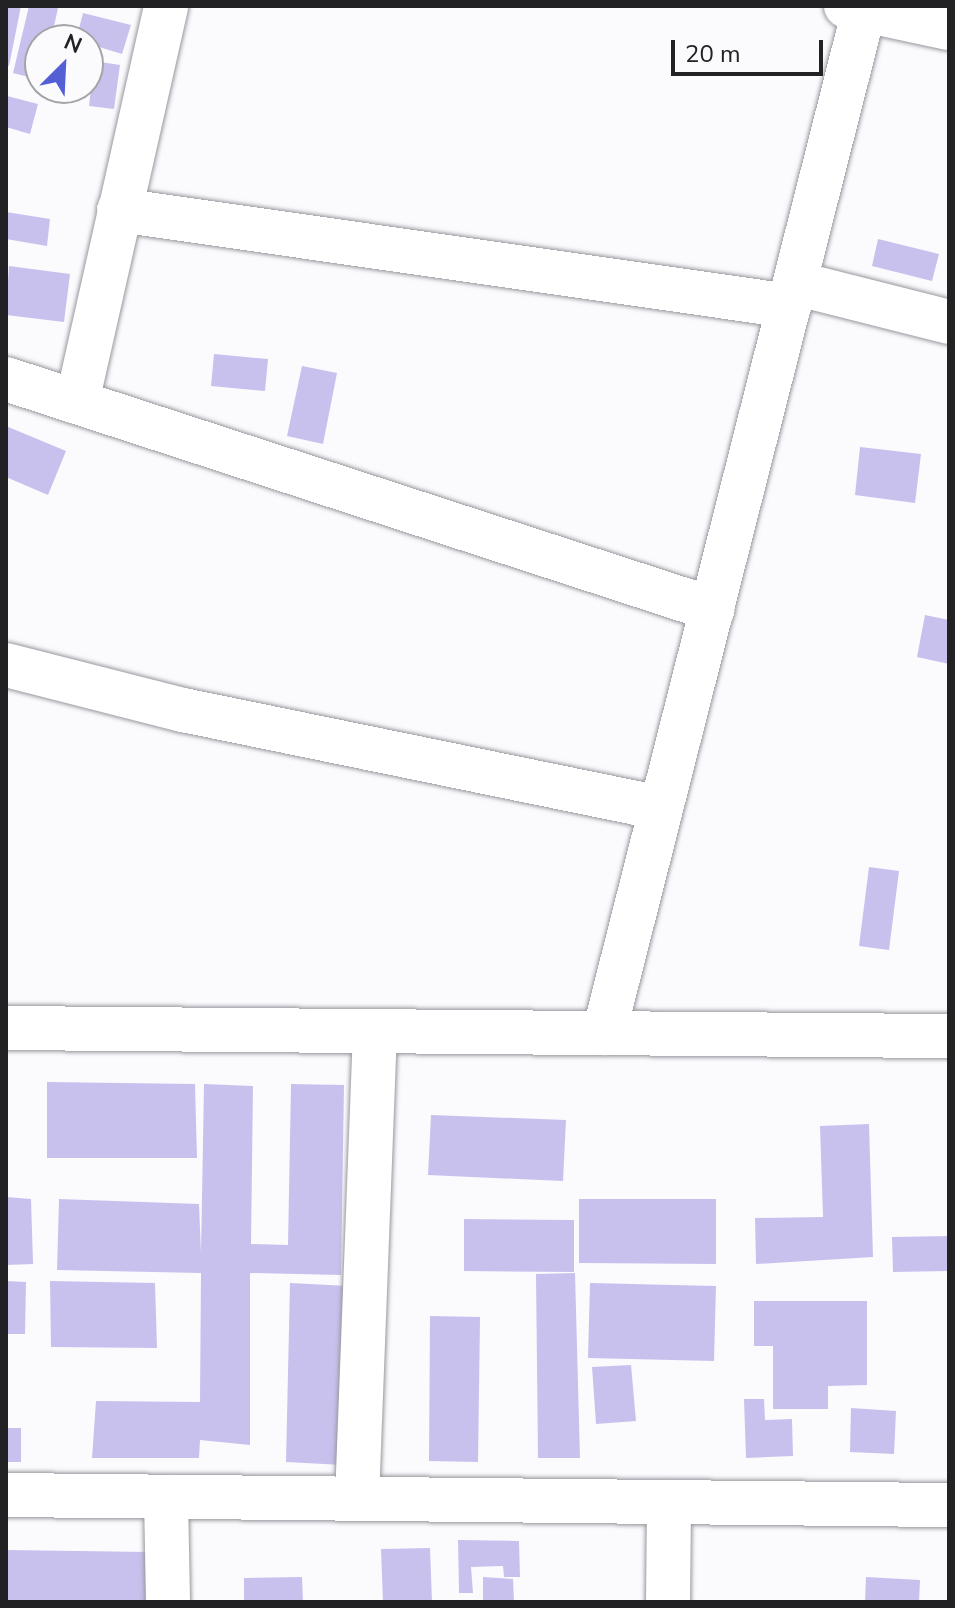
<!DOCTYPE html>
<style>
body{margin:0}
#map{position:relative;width:955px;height:1608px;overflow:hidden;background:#fbfbfe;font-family:"Nunito Sans",sans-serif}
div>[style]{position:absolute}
.building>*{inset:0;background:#c8c1ee}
.roads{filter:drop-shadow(0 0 2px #98979d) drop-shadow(0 0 2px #98979d)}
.street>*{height:44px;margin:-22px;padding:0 22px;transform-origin:22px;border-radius:22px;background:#fff}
span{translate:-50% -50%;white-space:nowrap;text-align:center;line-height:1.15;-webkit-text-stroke:6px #fbfbfe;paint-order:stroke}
.frame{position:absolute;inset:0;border:8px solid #222224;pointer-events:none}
.north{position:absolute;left:24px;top:24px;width:80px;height:80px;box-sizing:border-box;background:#fbfbfe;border:2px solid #a4a4a7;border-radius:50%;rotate:24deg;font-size:22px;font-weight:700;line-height:32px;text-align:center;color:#222224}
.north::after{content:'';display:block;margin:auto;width:28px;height:36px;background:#545fd6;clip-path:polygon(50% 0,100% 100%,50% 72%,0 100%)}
.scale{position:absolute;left:671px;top:40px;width:152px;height:36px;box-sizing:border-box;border:4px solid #222224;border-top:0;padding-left:10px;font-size:24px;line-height:28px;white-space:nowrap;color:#222224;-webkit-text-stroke:6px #fbfbfe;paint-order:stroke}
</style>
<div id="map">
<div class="building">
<div style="clip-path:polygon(6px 6px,21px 6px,9px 66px,6px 65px)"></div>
<div style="clip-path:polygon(29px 6px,58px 8px,51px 40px,40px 40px,40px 80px,13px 73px)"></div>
<div style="clip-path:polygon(83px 13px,131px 25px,122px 54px,76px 40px)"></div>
<div style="clip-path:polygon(94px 61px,120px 65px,114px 109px,89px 106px)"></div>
<div style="clip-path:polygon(7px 96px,38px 104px,30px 134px,6px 127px)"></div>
<div style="clip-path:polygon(6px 212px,50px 219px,47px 246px,6px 239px)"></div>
<div style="clip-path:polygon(878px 239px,939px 254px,932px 281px,872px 266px)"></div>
<div style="clip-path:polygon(9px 266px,70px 274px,64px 322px,6px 315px)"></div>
<div style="clip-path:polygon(214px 354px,268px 359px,265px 391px,211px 386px)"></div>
<div style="clip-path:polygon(302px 366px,337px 373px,323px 444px,287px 436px)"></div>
<div style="clip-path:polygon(6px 426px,66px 451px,48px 495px,6px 477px)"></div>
<div style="clip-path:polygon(860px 447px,921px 454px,915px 503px,855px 495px)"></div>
<div style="clip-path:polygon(925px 615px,949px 620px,949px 664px,917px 657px)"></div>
<div style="clip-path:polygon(869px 867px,899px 871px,889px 950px,859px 946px)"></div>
<div style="clip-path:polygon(47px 1082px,195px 1084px,197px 1158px,47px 1158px)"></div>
<div style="clip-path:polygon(204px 1084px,253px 1086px,251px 1244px,288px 1245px,291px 1084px,344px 1085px,341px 1275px,250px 1273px,250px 1445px,200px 1440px,199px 1458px,92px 1458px,96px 1401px,200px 1402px,201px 1273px,57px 1270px,59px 1199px,199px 1204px,201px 1253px)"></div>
<div style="clip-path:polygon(431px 1115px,566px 1120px,563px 1181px,428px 1175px)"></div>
<div style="clip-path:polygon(869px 1124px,873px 1257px,756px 1264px,755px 1218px,823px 1217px,820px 1126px)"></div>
<div style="clip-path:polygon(6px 1197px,31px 1199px,33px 1264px,6px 1265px)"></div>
<div style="clip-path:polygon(579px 1199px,716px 1199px,716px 1264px,579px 1263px)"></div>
<div style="clip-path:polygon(464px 1219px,574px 1220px,574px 1272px,464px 1271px)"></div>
<div style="clip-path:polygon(949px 1236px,949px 1271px,893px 1272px,892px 1237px)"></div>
<div style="clip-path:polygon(575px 1273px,580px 1458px,538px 1458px,536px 1274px)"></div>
<div style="clip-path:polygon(6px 1281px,26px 1282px,25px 1334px,6px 1334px)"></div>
<div style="clip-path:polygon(50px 1281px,155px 1283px,157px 1348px,51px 1347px)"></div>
<div style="clip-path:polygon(290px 1283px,348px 1286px,343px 1465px,286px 1462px)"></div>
<div style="clip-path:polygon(590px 1283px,716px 1286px,714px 1361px,588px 1358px)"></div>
<div style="clip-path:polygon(754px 1301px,867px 1301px,867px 1385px,828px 1386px,828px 1409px,773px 1409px,773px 1346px,754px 1346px)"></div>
<div style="clip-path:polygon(430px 1316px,480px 1317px,478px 1462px,429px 1461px)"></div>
<div style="clip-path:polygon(631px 1365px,636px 1421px,596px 1424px,592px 1367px)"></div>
<div style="clip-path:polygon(744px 1399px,764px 1399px,765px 1420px,792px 1419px,793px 1456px,746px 1458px)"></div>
<div style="clip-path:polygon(851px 1408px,896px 1411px,894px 1454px,850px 1452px)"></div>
<div style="clip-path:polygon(6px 1428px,21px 1428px,21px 1462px,6px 1462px)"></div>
<div style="clip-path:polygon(458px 1540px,519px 1541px,520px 1577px,504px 1577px,503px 1566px,471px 1567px,473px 1593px,459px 1593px)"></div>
<div style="clip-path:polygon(430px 1548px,432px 1602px,383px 1602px,381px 1549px)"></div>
<div style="clip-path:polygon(6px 1550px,149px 1552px,149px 1602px,6px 1602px)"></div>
<div style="clip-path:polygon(302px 1577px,303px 1602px,244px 1602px,244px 1578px)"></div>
<div style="clip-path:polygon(483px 1577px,513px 1579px,514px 1602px,483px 1602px)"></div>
<div style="clip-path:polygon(866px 1577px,920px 1580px,919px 1602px,865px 1602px)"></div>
</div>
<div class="roads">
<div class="street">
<div style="left:846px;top:6px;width:105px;rotate:12.1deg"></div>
<div style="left:119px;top:210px;width:677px;rotate:8.15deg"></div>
<div style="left:795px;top:283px;width:159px;rotate:14.2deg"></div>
<div style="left:6px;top:379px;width:743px;rotate:18.04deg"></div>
<div style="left:77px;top:402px;width:406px;rotate:-77.3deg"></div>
<div style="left:6px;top:665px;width:183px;rotate:14.3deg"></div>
<div style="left:183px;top:710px;width:488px;rotate:11.6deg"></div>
<div style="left:6px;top:1028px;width:943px;rotate:0.49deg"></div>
<div style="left:604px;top:1033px;width:1060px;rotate:-75.74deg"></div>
<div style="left:6px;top:1495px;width:943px;rotate:0.61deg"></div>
<div style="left:166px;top:1497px;width:105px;rotate:88.9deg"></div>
<div style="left:357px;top:1499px;width:468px;rotate:-87.8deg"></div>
<div style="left:668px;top:1602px;width:100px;rotate:-89.4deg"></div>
</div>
</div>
<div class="frame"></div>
<div class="north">N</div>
<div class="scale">20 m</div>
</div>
